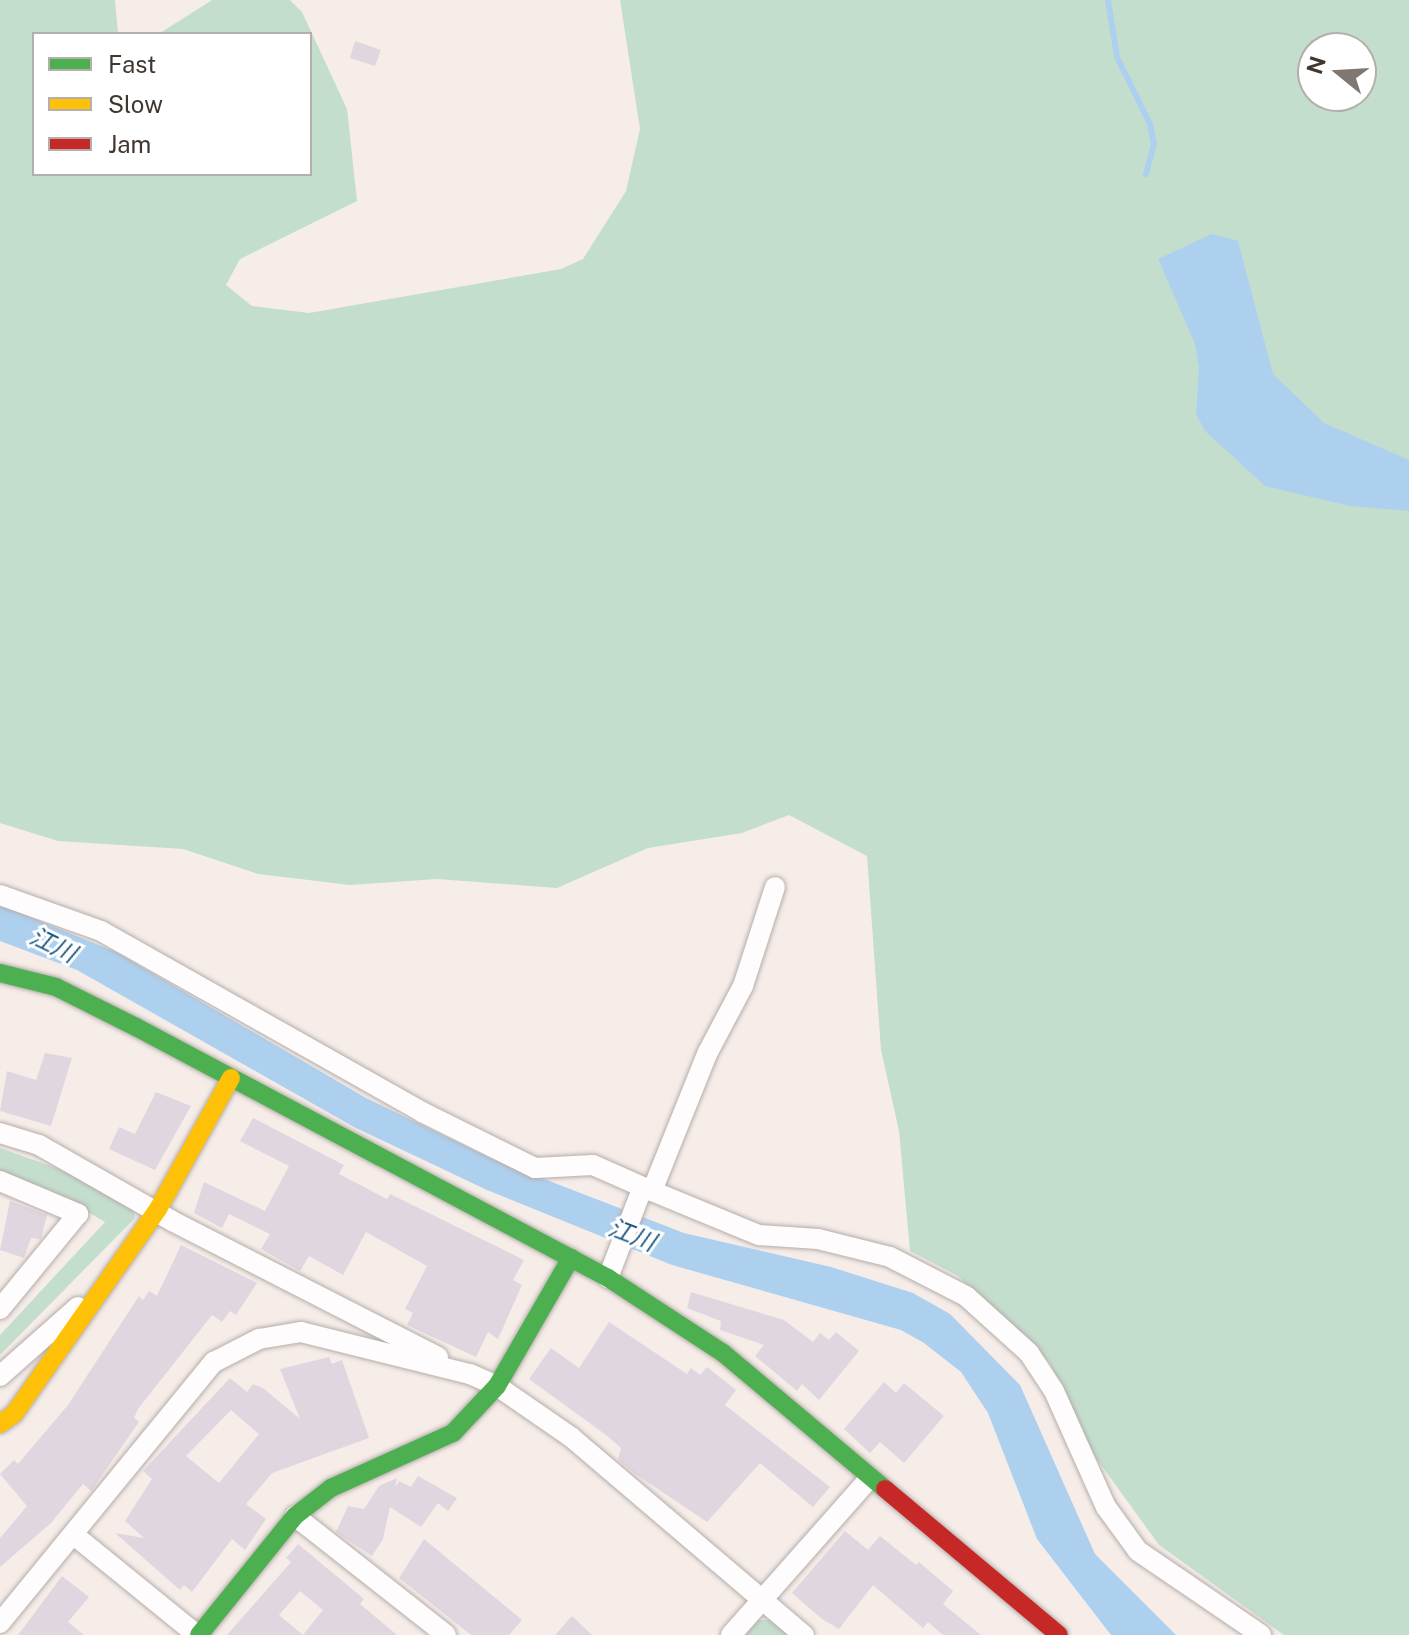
<!DOCTYPE html>
<meta charset="utf-8">
<style>
body{margin:0}
#map{position:relative;width:1409px;height:1635px;overflow:hidden;background:#f6ede9;font-family:"Public Sans","Noto Sans JP",sans-serif}
div>[style]{position:absolute}
.green>*{inset:0;background:#c4dece}
.water>*{inset:0;background:#add0ef}
.stream>*{height:6px;margin:-3px;padding:0 3px;transform-origin:3px;border-radius:3px;background:#add0ef}
.building>*{inset:0;background:#dfd6e0}
.roads{filter:drop-shadow(0 0 2px #b5ada9) drop-shadow(0 0 2px #b5ada9)}
.street>*{height:20px;margin:-10px;padding:0 10px;transform-origin:10px;border-radius:10px;background:#fefcfc}
.fast>*{height:18px;margin:-9px;padding:0 9px;transform-origin:9px;border-radius:9px;background:#4caf50}
.slow>*{height:18px;margin:-9px;padding:0 9px;transform-origin:9px;border-radius:9px;background:#ffc107}
.jam>*{height:18px;margin:-9px;padding:0 9px;transform-origin:9px;border-radius:9px;background:#c62828}
span{translate:-50% -50%;white-space:nowrap;text-align:center;line-height:1.15;-webkit-text-stroke:6px #fff;paint-order:stroke}
.water-label{font-size:24px;color:#1c5782;font-style:italic}
.legend{position:absolute;left:32px;top:32px;width:280px;height:144px;box-sizing:border-box;background:#fff;border:2px solid #b3afad;margin:0;padding:10px 14px;list-style:none;font-size:24px;color:#413731}
.legend li{display:flex;align-items:center;gap:16px;height:40px}
.legend b{width:40px;border:2px solid #b3afad}
.north{position:absolute;left:1297px;top:32px;width:80px;height:80px;box-sizing:border-box;background:#fff;border:2px solid #b3afad;border-radius:50%;rotate:288deg;font-size:22px;font-weight:700;line-height:32px;text-align:center;color:#413731}
.north::after{content:'';display:block;margin:auto;width:28px;height:36px;background:#807771;clip-path:polygon(50% 0,100% 100%,50% 72%,0 100%)}
</style>
<div id="map">
<div class="green">
<div style="clip-path:polygon(evenodd,0 0,115px 0,118px 33px,160px 33px,212px 0,290px 0,302px 12px,347px 109px,357px 201px,240px 259px,226px 285px,252px 306px,309px 313px,561px 269px,583px 259px,626px 191px,640px 129px,620px 0,1409px 0,1409px 1635px,1284px 1635px,1159px 1545px,1091px 1451px,1050px 1363px,958px 1276px,910px 1251px,899px 1131px,881px 1050px,867px 856px,789px 815px,742px 833px,648px 848px,557px 888px,437px 879px,350px 885px,258px 874px,183px 849px,58px 841px,0 823px,0 0,34px 34px,310px 34px,310px 174px,34px 174px,34px 34px,0 0,1313px 48px,1361px 48px,1361px 96px,1313px 96px,1313px 48px)"></div>
<div style="clip-path:polygon(0 1148px,70px 1173px,133px 1206px,135px 1218px,0 1355px,0 1335px,105px 1222px,50px 1190px,0 1173px)"></div>
<div style="clip-path:polygon(758px 1620px,770px 1620px,789px 1635px,745px 1635px)"></div>
</div>
<div class="water">
<div style="clip-path:polygon(1212px 234px,1238px 241px,1273px 374px,1324px 423px,1409px 460px,1409px 511px,1350px 506px,1265px 486px,1205px 431px,1196px 414px,1199px 368px,1195px 344px,1158px 259px)"></div>
<div style="clip-path:polygon(0 905px,116px 952px,366px 1098px,490px 1158px,684px 1233px,831px 1267px,913px 1293px,950px 1314px,1020px 1385px,1095px 1554px,1176px 1635px,1111px 1635px,1037px 1539px,988px 1413px,961px 1372px,924px 1343px,901px 1330px,672px 1265px,487px 1190px,354px 1127px,77px 970px,0 941px)"></div>
</div>
<div class="stream">
<div style="left:1108px;top:0;width:58px;rotate:81deg"></div>
<div style="left:1117px;top:57px;width:75px;rotate:63.8deg"></div>
<div style="left:1150px;top:124px;width:20px;rotate:79deg"></div>
<div style="left:1154px;top:144px;width:31px;rotate:105deg"></div>
</div>
<div class="building">
<div style="clip-path:polygon(355px 41px,381px 50px,375px 66px,350px 58px)"></div>
<div style="clip-path:polygon(45px 1053px,72px 1058px,51px 1126px,0 1111px,7px 1071px,36px 1080px)"></div>
<div style="clip-path:polygon(156px 1092px,191px 1106px,155px 1170px,109px 1149px,119px 1127px,135px 1134px)"></div>
<div style="clip-path:polygon(253px 1118px,344px 1165px,339px 1174px,387px 1199px,390px 1194px,524px 1260px,513px 1280px,522px 1285px,498px 1339px,488px 1332px,476px 1357px,407px 1325px,413px 1313px,405px 1309px,427px 1266px,366px 1232px,343px 1275px,309px 1256px,300px 1271px,261px 1249px,270px 1234px,229px 1214px,222px 1228px,194px 1213px,204px 1182px,265px 1211px,289px 1166px,240px 1141px)"></div>
<div style="clip-path:polygon(10px 1201px,47px 1215px,41px 1239px,31px 1238px,24px 1258px,0 1250px)"></div>
<div style="clip-path:polygon(181px 1245px,257px 1283px,236px 1315px,230px 1311px,222px 1322px,212px 1315px,138px 1409px,134px 1418px,139px 1422px,91px 1491px,83px 1484px,51px 1523px,0 1567px,0 1538px,27px 1506px,0 1474px,14px 1460px,18px 1464px,68px 1405px,139px 1296px,143px 1300px,149px 1291px,157px 1296px)"></div>
<div style="clip-path:polygon(691px 1292px,784px 1320px,813px 1342px,820px 1333px,829px 1340px,836px 1332px,859px 1351px,819px 1400px,802px 1384px,797px 1391px,755px 1356px,764px 1345px,720px 1330px,721px 1321px,687px 1308px)"></div>
<div style="clip-path:polygon(609px 1322px,687px 1374px,691px 1368px,700px 1375px,707px 1367px,736px 1390px,725px 1405px,830px 1487px,813px 1507px,760px 1463px,707px 1522px,634px 1473px,618px 1460px,621px 1448px,606px 1435px,529px 1379px,551px 1348px,579px 1368px)"></div>
<div style="clip-path:polygon(evenodd,329px 1357px,332px 1364px,342px 1360px,369px 1438px,272px 1473px,246px 1504px,266px 1519px,245px 1550px,232px 1539px,192px 1592px,184px 1585px,180px 1590px,115px 1533px,144px 1538px,125px 1521px,152px 1479px,143px 1471px,230px 1378px,247px 1392px,253px 1384px,263px 1388px,300px 1419px,280px 1369px,329px 1357px,231px 1410px,259px 1434px,219px 1483px,186px 1456px,231px 1410px)"></div>
<div style="clip-path:polygon(884px 1382px,896px 1393px,904px 1383px,944px 1416px,904px 1463px,880px 1442px,870px 1453px,844px 1429px)"></div>
<div style="clip-path:polygon(418px 1476px,457px 1498px,448px 1511px,438px 1503px,421px 1527px,390px 1507px,383px 1539px,372px 1556px,336px 1532px,348px 1506px,364px 1509px,379px 1486px,397px 1478px,395px 1487px,399px 1481px,411px 1487px)"></div>
<div style="clip-path:polygon(845px 1531px,868px 1550px,880px 1536px,916px 1565px,919px 1562px,953px 1591px,943px 1604px,981px 1635px,943px 1635px,928px 1622px,923px 1628px,873px 1585px,839px 1629px,822px 1619px,792px 1593px)"></div>
<div style="clip-path:polygon(424px 1539px,522px 1620px,509px 1635px,471px 1635px,399px 1578px)"></div>
<div style="clip-path:polygon(298px 1544px,364px 1599px,360px 1604px,397px 1635px,303px 1635px,323px 1610px,300px 1591px,279px 1615px,303px 1635px,227px 1635px,291px 1562px,286px 1558px)"></div>
<div style="clip-path:polygon(62px 1576px,89px 1597px,68px 1622px,84px 1635px,18px 1635px)"></div>
<div style="clip-path:polygon(572px 1616px,592px 1635px,555px 1635px)"></div>
</div>
<div class="roads">
<div class="street">
<div style="left:0;top:895px;width:107px;rotate:19.6deg"></div>
<div style="left:101px;top:931px;width:369px;rotate:29.4deg"></div>
<div style="left:422px;top:1112px;width:126px;rotate:26.4deg"></div>
<div style="left:535px;top:1168px;width:58px;rotate:-3deg"></div>
<div style="left:593px;top:1165px;width:64px;rotate:23.8deg"></div>
<div style="left:652px;top:1191px;width:150px;rotate:-68.1deg"></div>
<div style="left:708px;top:1052px;width:75px;rotate:-62.1deg"></div>
<div style="left:743px;top:986px;width:104px;rotate:-72.1deg"></div>
<div style="left:0;top:1133px;width:41px;rotate:17.1deg"></div>
<div style="left:39px;top:1145px;width:153px;rotate:29.7deg"></div>
<div style="left:172px;top:1221px;width:299px;rotate:27.1deg"></div>
<div style="left:0;top:1181px;width:85px;rotate:22.9deg"></div>
<div style="left:78px;top:1214px;width:123px;rotate:129.4deg"></div>
<div style="left:652px;top:1191px;width:116px;rotate:22.4deg"></div>
<div style="left:759px;top:1235px;width:59px;rotate:3.9deg"></div>
<div style="left:818px;top:1239px;width:74px;rotate:14deg"></div>
<div style="left:890px;top:1257px;width:85px;rotate:27.2deg"></div>
<div style="left:966px;top:1296px;width:85px;rotate:42.1deg"></div>
<div style="left:1029px;top:1353px;width:45px;rotate:56.7deg"></div>
<div style="left:1054px;top:1391px;width:127px;rotate:65.9deg"></div>
<div style="left:1106px;top:1507px;width:54px;rotate:54deg"></div>
<div style="left:1138px;top:1551px;width:149px;rotate:34.3deg"></div>
<div style="left:608px;top:1278px;width:95px;rotate:-69.1deg"></div>
<div style="left:0;top:1376px;width:104px;rotate:-41.5deg"></div>
<div style="left:295px;top:1516px;width:192px;rotate:38.2deg"></div>
<div style="left:74px;top:1535px;width:159px;rotate:39.1deg"></div>
<div style="left:0;top:1623px;width:338px;rotate:-50.7deg"></div>
<div style="left:214px;top:1362px;width:51px;rotate:-27.1deg"></div>
<div style="left:259px;top:1339px;width:43px;rotate:-9.5deg"></div>
<div style="left:301px;top:1332px;width:174px;rotate:14deg"></div>
<div style="left:470px;top:1374px;width:30px;rotate:24deg"></div>
<div style="left:497px;top:1386px;width:90px;rotate:34.6deg"></div>
<div style="left:571px;top:1437px;width:306px;rotate:40.4deg"></div>
<div style="left:731px;top:1635px;width:208px;rotate:-48.5deg"></div>
</div>
<div class="fast">
<div style="left:0;top:973px;width:58px;rotate:14deg"></div>
<div style="left:56px;top:987px;width:89px;rotate:26.6deg"></div>
<div style="left:136px;top:1027px;width:535px;rotate:28deg"></div>
<div style="left:608px;top:1278px;width:137px;rotate:33.1deg"></div>
<div style="left:723px;top:1353px;width:212px;rotate:40deg"></div>
<div style="left:199px;top:1635px;width:153px;rotate:-51.1deg"></div>
<div style="left:295px;top:1516px;width:46px;rotate:-37.9deg"></div>
<div style="left:331px;top:1488px;width:134px;rotate:-24.3deg"></div>
<div style="left:453px;top:1433px;width:64px;rotate:-46.9deg"></div>
<div style="left:497px;top:1386px;width:148px;rotate:-60deg"></div>
</div>
<div class="slow">
<div style="left:0;top:1424px;width:17px;rotate:-36deg"></div>
<div style="left:14px;top:1414px;width:251px;rotate:-54.9deg"></div>
<div style="left:158px;top:1209px;width:150px;rotate:-60.9deg"></div>
</div>
<div class="jam">
<div style="left:885px;top:1489px;width:227px;rotate:40deg"></div>
</div>
</div>
<div class="water-label">
<span style="left:53px;top:945px;rotate:26deg">江川</span>
<span style="left:632px;top:1235px;rotate:21deg">江川</span>
</div>
<ul class="legend">
<li><b style="height:10px;background:#4caf50"></b>Fast</li>
<li><b style="height:10px;background:#ffc107"></b>Slow</li>
<li><b style="height:10px;background:#c62828"></b>Jam</li>
</ul>
<div class="north">N</div>
</div>
